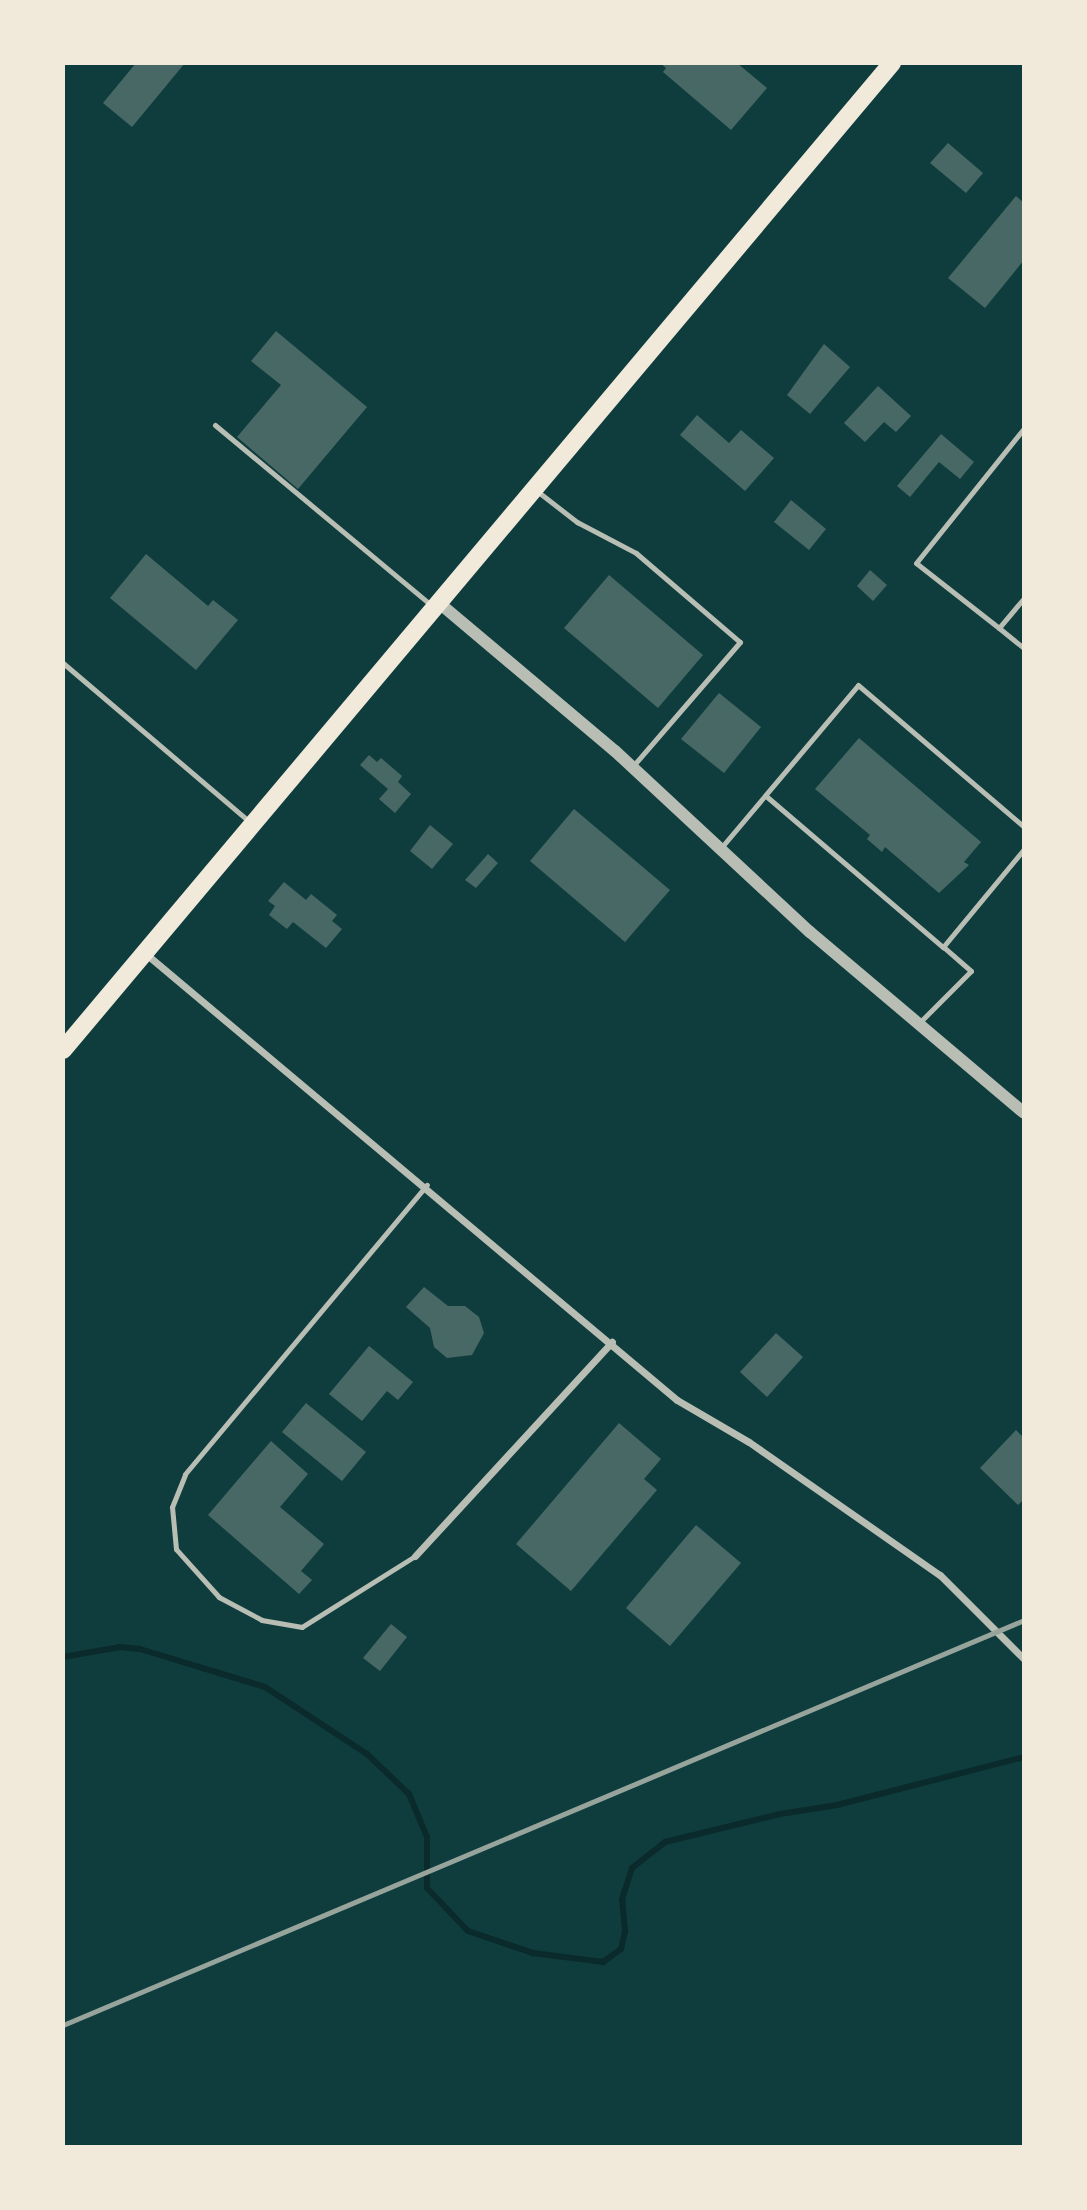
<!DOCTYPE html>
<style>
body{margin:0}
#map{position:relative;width:1087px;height:2210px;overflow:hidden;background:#0f3d3e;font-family:Mulish,sans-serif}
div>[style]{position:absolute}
.stream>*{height:6px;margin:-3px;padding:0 3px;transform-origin:3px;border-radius:3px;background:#0a2a2b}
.building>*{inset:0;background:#486865}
.service>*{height:5px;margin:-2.5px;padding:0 2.5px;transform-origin:2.5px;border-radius:2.5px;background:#b8beb3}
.minor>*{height:7px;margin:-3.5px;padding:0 3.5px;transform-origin:3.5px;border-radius:3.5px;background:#b8beb3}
.tertiary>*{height:12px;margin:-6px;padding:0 6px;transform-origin:6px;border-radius:6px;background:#b8beb3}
.primary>*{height:18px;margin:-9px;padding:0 9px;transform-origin:9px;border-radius:9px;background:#f1e9da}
.rail>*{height:5px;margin:-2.5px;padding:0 2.5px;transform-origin:2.5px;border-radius:2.5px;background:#97a49c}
span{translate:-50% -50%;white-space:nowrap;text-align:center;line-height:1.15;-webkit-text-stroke:5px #f1e9da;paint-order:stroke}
.frame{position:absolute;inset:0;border:65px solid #f1e9da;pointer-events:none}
</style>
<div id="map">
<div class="stream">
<div style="left:63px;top:1657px;width:58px;rotate:-10deg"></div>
<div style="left:120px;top:1647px;width:20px;rotate:6deg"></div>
<div style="left:140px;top:1649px;width:131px;rotate:16.9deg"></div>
<div style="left:265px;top:1687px;width:122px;rotate:33.3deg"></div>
<div style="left:367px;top:1754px;width:58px;rotate:43.6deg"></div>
<div style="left:409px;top:1794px;width:47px;rotate:67.3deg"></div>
<div style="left:427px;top:1837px;width:51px;rotate:90deg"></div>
<div style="left:427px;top:1888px;width:59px;rotate:46.4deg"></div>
<div style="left:468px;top:1931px;width:69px;rotate:18.7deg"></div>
<div style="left:533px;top:1953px;width:71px;rotate:7.3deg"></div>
<div style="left:603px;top:1962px;width:22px;rotate:-36deg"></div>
<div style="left:621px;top:1949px;width:18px;rotate:-77deg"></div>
<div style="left:625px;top:1931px;width:32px;rotate:-95deg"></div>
<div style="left:622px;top:1899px;width:33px;rotate:-72deg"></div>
<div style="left:632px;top:1868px;width:42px;rotate:-38.2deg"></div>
<div style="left:665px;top:1842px;width:118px;rotate:-13.7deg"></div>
<div style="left:780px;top:1814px;width:58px;rotate:-9deg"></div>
<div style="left:837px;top:1805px;width:193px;rotate:-14.4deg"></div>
</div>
<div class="building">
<div style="clip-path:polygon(136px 63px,185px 63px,132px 127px,103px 103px)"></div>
<div style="clip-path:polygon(660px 63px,737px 63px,767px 88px,731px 130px,663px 72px,666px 68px)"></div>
<div style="clip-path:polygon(948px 143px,983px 173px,966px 193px,930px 163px)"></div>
<div style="clip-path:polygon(1016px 196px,1024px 203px,1024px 260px,985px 308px,948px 278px)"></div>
<div style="clip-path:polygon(276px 331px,367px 407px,298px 489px,237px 437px,281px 385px,251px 361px)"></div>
<div style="clip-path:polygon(824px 344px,850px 367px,810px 414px,787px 395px)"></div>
<div style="clip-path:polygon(878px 386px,911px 416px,896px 432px,884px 422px,865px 442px,844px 423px)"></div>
<div style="clip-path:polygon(697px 415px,729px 443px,741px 430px,774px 458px,745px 491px,680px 435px)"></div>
<div style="clip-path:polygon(941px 434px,974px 462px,960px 479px,939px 462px,910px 497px,897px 486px)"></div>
<div style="clip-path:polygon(791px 500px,826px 529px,809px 550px,774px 522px)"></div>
<div style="clip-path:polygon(146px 554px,208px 606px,213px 600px,238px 620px,196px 670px,110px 598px)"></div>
<div style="clip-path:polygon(870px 570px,887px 585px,873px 601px,857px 586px)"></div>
<div style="clip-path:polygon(609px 575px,703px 655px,658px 708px,564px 628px)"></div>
<div style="clip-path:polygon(719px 693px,761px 727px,724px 773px,681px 739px)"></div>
<div style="clip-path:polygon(859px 738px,981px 842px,964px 862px,969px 865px,939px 893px,885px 847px,882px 852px,867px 839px,870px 835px,815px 789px)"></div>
<div style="clip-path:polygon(369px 755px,377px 762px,381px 758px,402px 776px,398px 782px,411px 794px,395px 813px,379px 799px,388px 789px,360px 765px)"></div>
<div style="clip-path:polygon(574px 809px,670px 890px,625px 942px,530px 861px)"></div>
<div style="clip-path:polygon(430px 825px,453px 844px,432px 869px,410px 851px)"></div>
<div style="clip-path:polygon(488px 854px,498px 863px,476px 888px,465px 880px)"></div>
<div style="clip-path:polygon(284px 882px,306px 900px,311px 894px,337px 915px,332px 921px,342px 929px,326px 948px,293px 922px,287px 929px,269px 915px,275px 906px,268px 901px)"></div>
<div style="clip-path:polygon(424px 1287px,448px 1306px,465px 1306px,479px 1317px,484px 1333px,472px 1355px,447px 1358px,434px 1347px,430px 1328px,406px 1307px)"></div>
<div style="clip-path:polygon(776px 1333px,803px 1357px,767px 1397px,740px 1372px)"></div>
<div style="clip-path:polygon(369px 1346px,413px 1382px,398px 1400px,387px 1391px,362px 1421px,329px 1394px)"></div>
<div style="clip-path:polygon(306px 1403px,366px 1452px,342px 1481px,282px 1432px)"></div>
<div style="clip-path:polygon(619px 1423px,661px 1459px,644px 1479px,657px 1490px,571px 1591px,516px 1544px)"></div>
<div style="clip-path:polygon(1016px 1430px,1024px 1438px,1024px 1499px,1018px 1505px,980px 1468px)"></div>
<div style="clip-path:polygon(271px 1441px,308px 1474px,280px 1507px,324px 1544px,301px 1571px,312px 1580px,299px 1594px,208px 1515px)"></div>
<div style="clip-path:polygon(696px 1525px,741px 1563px,670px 1646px,626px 1608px)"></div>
<div style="clip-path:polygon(391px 1624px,407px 1637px,380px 1671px,363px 1658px)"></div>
</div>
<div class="service">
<div style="left:215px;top:425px;width:281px;rotate:39.8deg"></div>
<div style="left:537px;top:491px;width:51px;rotate:37.8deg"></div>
<div style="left:577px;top:522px;width:67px;rotate:27.7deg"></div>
<div style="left:636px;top:553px;width:137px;rotate:40.6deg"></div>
<div style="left:740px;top:642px;width:165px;rotate:130.8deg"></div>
<div style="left:1024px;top:598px;width:39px;rotate:130deg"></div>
<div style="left:999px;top:628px;width:32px;rotate:39deg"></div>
<div style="left:999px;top:628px;width:105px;rotate:-141.9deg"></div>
<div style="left:916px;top:563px;width:173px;rotate:-51.3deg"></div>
<div style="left:63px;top:663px;width:247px;rotate:40.4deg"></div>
<div style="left:766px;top:796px;width:233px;rotate:40.5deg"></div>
<div style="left:943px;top:947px;width:127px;rotate:-50.4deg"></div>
<div style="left:720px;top:849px;width:214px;rotate:-49.9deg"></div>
<div style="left:858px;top:685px;width:218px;rotate:40.5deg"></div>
<div style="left:920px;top:1022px;width:72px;rotate:-45deg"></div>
<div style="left:971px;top:971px;width:37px;rotate:-139deg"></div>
<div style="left:415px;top:1556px;width:133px;rotate:147.9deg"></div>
<div style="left:302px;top:1627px;width:41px;rotate:-170.1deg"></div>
<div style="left:262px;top:1620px;width:49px;rotate:-151.9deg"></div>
<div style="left:219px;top:1597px;width:64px;rotate:-131.9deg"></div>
<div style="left:176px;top:1549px;width:42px;rotate:-95.4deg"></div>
<div style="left:172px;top:1507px;width:35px;rotate:-68deg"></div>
<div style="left:185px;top:1474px;width:377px;rotate:-50.1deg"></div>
</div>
<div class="minor">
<div style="left:146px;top:954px;width:693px;rotate:40.03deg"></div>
<div style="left:677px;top:1400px;width:83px;rotate:30.3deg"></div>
<div style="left:749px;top:1442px;width:233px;rotate:34.9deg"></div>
<div style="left:940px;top:1575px;width:119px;rotate:45deg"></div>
<div style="left:415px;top:1556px;width:291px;rotate:-47.4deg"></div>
</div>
<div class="tertiary">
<div style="left:438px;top:602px;width:231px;rotate:40.1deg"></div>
<div style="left:615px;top:751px;width:266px;rotate:42.9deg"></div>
<div style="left:810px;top:932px;width:280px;rotate:40.2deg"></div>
</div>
<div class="primary">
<div style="left:63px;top:1050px;width:1289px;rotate:-49.97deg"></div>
</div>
<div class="rail">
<div style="left:63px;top:2025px;width:1043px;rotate:-22.85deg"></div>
</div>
<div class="frame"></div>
</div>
